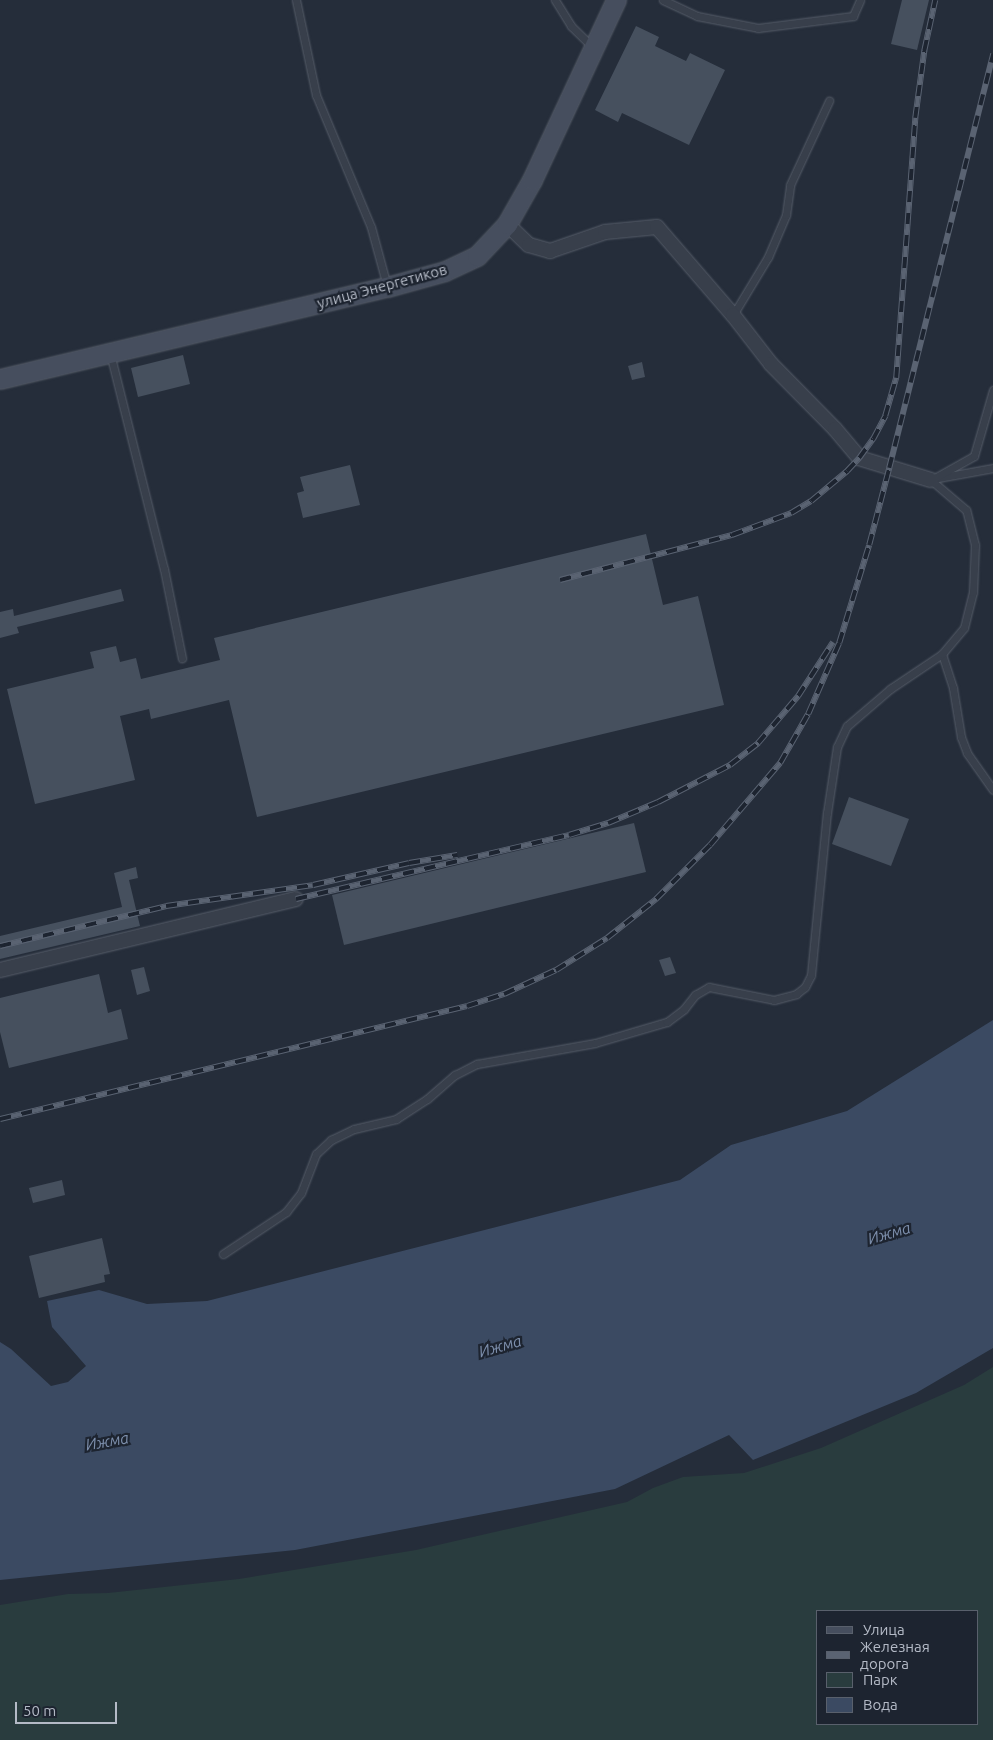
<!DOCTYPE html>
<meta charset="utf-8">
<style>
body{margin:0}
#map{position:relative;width:993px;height:1740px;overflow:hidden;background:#252d3a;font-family:Ubuntu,sans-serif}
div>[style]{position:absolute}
.green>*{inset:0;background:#293c3e}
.water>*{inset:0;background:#3b4a62}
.building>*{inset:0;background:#46505e}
.roads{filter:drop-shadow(0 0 1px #565d69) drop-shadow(0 0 1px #565d69)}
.lane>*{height:7px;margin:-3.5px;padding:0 3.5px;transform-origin:3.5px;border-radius:3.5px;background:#383f4b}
.street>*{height:14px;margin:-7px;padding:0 7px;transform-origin:7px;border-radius:7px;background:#383f4b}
.secondary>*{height:19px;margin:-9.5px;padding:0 9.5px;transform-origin:9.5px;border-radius:9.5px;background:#464e5e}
.rail>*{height:5.5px;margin-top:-2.75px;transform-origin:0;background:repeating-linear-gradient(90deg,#1d2430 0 11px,#5a6372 0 22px);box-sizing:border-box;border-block:1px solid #5a6372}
span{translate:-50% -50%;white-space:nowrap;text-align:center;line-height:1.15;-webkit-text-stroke:4.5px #1d2430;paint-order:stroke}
.street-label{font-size:15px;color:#b4bac6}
.water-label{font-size:16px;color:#7d8fac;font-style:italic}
.legend{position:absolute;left:816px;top:1610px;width:162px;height:115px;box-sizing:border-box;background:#1d2430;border:1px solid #59606c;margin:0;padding:6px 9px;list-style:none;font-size:15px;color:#b4bac6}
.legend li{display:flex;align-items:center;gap:10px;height:25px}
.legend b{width:25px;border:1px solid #59606c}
.scale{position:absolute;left:15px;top:1702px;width:102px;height:22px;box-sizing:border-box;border:2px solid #b4bac6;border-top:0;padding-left:6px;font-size:15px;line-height:18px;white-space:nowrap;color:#b4bac6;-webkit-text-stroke:4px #1d2430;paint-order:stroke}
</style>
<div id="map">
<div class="green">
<div style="clip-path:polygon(evenodd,993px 1367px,993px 1740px,0 1740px,0 1605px,68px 1594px,108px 1593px,239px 1579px,416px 1550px,627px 1502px,653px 1488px,683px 1477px,744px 1473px,821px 1448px,964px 1385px,993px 1367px,817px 1611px,977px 1611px,977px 1724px,817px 1724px,817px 1611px)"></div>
</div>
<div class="water">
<div style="clip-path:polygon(993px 1020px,993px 1348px,916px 1393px,753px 1460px,729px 1435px,615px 1489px,295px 1550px,0 1580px,0 1342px,11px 1349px,51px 1386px,68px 1382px,86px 1366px,52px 1327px,47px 1301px,99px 1290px,147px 1304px,207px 1301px,680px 1180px,731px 1145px,847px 1111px)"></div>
</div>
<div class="building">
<div style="clip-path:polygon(902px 0,929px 0,917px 50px,891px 44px)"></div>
<div style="clip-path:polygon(636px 26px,659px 37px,655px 46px,686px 61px,690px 53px,725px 70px,689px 145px,622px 113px,618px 122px,595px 110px)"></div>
<div style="clip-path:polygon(183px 355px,190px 384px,138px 397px,131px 368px)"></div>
<div style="clip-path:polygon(642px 362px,645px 377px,632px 380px,628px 366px)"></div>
<div style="clip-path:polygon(350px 465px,360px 505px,303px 518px,297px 493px,304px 491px,300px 477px)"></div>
<div style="clip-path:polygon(646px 534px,663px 605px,698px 596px,724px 705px,257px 817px,229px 700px,151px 719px,149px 709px,120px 716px,135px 780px,35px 804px,7px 689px,94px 668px,90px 652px,116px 646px,120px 662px,136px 658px,141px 679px,220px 660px,214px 638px)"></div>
<div style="clip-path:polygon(121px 589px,124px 601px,17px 627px,19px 633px,0 638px,0 612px,13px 609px,14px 616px)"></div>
<div style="clip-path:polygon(849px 797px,909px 819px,891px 866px,832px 844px)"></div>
<div style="clip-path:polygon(634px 823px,646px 872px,344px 945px,332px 895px)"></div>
<div style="clip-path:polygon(136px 867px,138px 878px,129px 880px,140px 926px,0 959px,0 936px,122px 907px,114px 873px)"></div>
<div style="clip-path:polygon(670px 957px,676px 973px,665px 976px,659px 960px)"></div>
<div style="clip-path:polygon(144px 967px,150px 991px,137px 995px,131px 970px)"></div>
<div style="clip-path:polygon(99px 974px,108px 1013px,121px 1009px,128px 1039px,9px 1068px,0 1032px,0 998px)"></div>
<div style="clip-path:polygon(62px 1180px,65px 1195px,33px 1203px,29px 1188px)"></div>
<div style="clip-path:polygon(102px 1238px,110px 1274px,104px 1275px,105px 1282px,39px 1298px,29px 1256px)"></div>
</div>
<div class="roads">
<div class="lane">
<div style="left:296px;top:0;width:97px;rotate:78.1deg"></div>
<div style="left:316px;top:95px;width:143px;rotate:67.4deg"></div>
<div style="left:371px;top:227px;width:61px;rotate:74.8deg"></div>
<div style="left:555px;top:0;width:31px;rotate:58deg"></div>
<div style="left:571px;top:26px;width:29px;rotate:44deg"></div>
<div style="left:663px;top:0;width:38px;rotate:25deg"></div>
<div style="left:697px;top:16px;width:62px;rotate:11.1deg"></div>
<div style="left:758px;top:28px;width:96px;rotate:-7.2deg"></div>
<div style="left:853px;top:16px;width:17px;rotate:-66deg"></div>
<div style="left:733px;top:315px;width:68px;rotate:-58.9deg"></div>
<div style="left:768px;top:257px;width:46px;rotate:-66.8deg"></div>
<div style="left:786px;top:215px;width:30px;rotate:-82deg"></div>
<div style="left:790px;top:185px;width:93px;rotate:-65.1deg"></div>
<div style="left:110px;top:353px;width:223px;rotate:76deg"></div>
<div style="left:164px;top:569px;width:91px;rotate:78.6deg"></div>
<div style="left:938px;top:478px;width:56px;rotate:-10.3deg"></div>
<div style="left:931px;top:480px;width:49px;rotate:-29.2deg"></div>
<div style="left:974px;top:456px;width:69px;rotate:-73.9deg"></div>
<div style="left:942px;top:654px;width:36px;rotate:72deg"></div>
<div style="left:953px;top:688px;width:50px;rotate:80.7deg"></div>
<div style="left:961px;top:737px;width:17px;rotate:69deg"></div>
<div style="left:967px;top:753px;width:45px;rotate:54.9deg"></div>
<div style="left:223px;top:1254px;width:76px;rotate:-33.7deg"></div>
<div style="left:286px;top:1212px;width:24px;rotate:-52deg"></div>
<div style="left:301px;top:1193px;width:42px;rotate:-69deg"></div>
<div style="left:316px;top:1154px;width:21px;rotate:-43deg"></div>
<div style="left:331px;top:1140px;width:25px;rotate:-26deg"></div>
<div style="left:354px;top:1129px;width:43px;rotate:-13.4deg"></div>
<div style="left:396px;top:1119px;width:37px;rotate:-33deg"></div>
<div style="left:427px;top:1099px;width:37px;rotate:-41deg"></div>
<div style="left:455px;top:1075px;width:25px;rotate:-27deg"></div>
<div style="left:477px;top:1064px;width:120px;rotate:-10.1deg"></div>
<div style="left:595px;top:1043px;width:75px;rotate:-16.3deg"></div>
<div style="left:667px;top:1022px;width:21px;rotate:-37deg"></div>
<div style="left:684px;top:1009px;width:18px;rotate:-52deg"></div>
<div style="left:695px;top:995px;width:16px;rotate:-30deg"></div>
<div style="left:709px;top:987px;width:66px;rotate:11.3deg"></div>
<div style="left:774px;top:1000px;width:23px;rotate:-15deg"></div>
<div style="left:796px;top:994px;width:11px;rotate:-38deg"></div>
<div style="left:805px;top:987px;width:13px;rotate:-63deg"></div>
<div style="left:811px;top:975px;width:163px;rotate:-84.4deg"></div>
<div style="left:827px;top:813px;width:67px;rotate:-81.4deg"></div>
<div style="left:837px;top:747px;width:23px;rotate:-65deg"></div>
<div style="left:847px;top:726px;width:57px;rotate:-40.7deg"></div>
<div style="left:890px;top:689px;width:63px;rotate:-33.9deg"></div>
<div style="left:942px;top:654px;width:34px;rotate:-50deg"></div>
<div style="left:964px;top:628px;width:37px;rotate:-76deg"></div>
<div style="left:973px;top:592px;width:47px;rotate:-87.6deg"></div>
<div style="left:975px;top:545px;width:36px;rotate:-104deg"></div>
<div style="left:966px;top:510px;width:46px;rotate:-139.4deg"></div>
</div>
<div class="street">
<div style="left:507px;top:224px;width:30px;rotate:44deg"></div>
<div style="left:529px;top:245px;width:22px;rotate:16deg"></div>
<div style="left:550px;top:251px;width:58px;rotate:-19.1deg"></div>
<div style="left:605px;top:232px;width:52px;rotate:-5.5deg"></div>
<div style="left:657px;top:227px;width:116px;rotate:49.2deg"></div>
<div style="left:733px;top:315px;width:62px;rotate:52.2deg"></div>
<div style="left:771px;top:364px;width:91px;rotate:45.4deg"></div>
<div style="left:835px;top:429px;width:38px;rotate:50deg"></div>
<div style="left:859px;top:458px;width:75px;rotate:17deg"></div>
<div style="left:0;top:970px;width:304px;rotate:-13.5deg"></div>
</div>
<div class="secondary">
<div style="left:0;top:379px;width:398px;rotate:-13.4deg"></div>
<div style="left:387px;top:287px;width:60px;rotate:-15.4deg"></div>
<div style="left:445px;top:271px;width:35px;rotate:-25deg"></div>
<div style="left:477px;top:256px;width:44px;rotate:-46.8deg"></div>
<div style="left:507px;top:224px;width:51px;rotate:-60.4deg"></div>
<div style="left:532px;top:180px;width:199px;rotate:-65deg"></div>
</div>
</div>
<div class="rail">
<div style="left:560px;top:580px;width:178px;rotate:-14.7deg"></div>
<div style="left:732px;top:535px;width:63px;rotate:-20.4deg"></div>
<div style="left:791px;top:513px;width:23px;rotate:-31deg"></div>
<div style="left:811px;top:501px;width:47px;rotate:-39.8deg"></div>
<div style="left:847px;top:471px;width:18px;rotate:-47deg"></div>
<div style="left:859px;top:458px;width:24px;rotate:-54deg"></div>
<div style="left:873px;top:439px;width:26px;rotate:-62deg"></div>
<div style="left:885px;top:416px;width:40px;rotate:-74deg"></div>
<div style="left:896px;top:378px;width:261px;rotate:-85.8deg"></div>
<div style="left:915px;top:118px;width:68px;rotate:-82.3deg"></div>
<div style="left:924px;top:51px;width:52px;rotate:-77.8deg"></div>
<div style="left:296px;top:899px;width:280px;rotate:-13.2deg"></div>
<div style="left:569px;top:835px;width:41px;rotate:-17.1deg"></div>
<div style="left:608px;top:823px;width:54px;rotate:-22.8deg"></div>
<div style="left:658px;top:802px;width:81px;rotate:-27.2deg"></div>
<div style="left:730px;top:765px;width:36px;rotate:-38deg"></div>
<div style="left:758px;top:743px;width:62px;rotate:-49.6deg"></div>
<div style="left:798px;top:696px;width:64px;rotate:-57.1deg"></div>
<div style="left:0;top:946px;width:171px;rotate:-13.5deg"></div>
<div style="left:166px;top:906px;width:148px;rotate:-8.1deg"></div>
<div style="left:313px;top:885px;width:98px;rotate:-12.9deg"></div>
<div style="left:409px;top:863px;width:49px;rotate:-9.5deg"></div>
<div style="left:0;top:1119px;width:480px;rotate:-13.6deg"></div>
<div style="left:467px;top:1006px;width:39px;rotate:-18deg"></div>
<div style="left:504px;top:994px;width:57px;rotate:-24.8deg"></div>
<div style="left:556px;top:970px;width:60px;rotate:-32.1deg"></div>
<div style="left:607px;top:938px;width:63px;rotate:-38.5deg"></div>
<div style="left:656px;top:899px;width:76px;rotate:-45deg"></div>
<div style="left:710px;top:845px;width:108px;rotate:-49.5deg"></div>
<div style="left:780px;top:763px;width:56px;rotate:-60.3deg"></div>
<div style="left:808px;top:714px;width:77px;rotate:-66.4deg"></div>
<div style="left:839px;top:643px;width:102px;rotate:-73deg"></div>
<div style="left:869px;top:545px;width:80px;rotate:-75.4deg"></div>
<div style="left:889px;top:468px;width:427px;rotate:-75.9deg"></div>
</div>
<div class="street-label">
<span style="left:382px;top:286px;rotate:-15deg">улица Энергетиков</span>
</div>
<div class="water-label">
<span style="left:889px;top:1233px;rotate:-16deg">Ижма</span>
<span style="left:500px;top:1346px;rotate:-16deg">Ижма</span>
<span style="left:107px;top:1441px;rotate:-10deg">Ижма</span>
</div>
<ul class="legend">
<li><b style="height:6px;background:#464e5e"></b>Улица</li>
<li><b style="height:6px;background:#5a6372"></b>Железная дорога</li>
<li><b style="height:14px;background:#293c3e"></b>Парк</li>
<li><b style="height:14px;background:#3b4a62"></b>Вода</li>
</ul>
<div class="scale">50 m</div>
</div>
